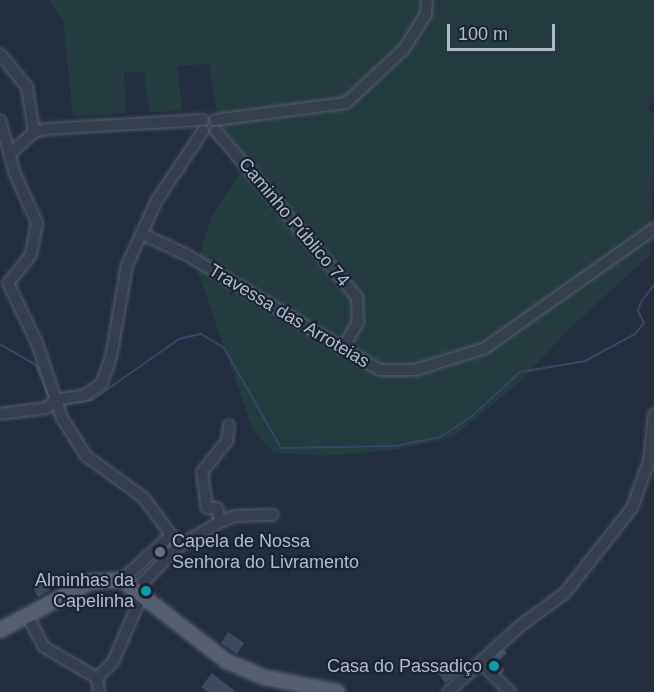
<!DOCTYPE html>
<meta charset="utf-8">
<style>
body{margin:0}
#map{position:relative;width:654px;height:692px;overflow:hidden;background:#222d3e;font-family:Helvetica,sans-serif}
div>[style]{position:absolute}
.green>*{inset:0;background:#243b3f}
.stream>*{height:2px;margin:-1px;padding:0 1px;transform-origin:1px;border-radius:1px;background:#344766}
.building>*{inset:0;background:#3d4a5e}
.roads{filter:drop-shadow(0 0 2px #545d6c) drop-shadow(0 0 2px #545d6c)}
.minor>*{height:10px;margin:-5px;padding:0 5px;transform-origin:5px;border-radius:5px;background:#363f4e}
.major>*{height:14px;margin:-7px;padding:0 7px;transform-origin:7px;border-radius:7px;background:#545e6e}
.dots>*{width:16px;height:16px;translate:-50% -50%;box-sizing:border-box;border:3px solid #1b2433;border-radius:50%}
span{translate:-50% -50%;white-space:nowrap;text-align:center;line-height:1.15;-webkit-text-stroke:4.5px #1b2433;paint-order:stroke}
.street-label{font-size:18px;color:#b1bac9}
.poi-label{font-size:18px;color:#b1bac9}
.left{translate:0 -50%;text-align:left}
.right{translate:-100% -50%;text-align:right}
.scale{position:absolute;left:447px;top:24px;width:108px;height:27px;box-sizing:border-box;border:3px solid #b1bac9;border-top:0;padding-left:8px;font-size:18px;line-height:21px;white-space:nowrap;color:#b1bac9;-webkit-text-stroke:4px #1b2433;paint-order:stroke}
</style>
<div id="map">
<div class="green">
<div style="clip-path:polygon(49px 0,654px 0,654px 100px,647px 108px,654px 114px,651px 254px,567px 331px,522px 380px,452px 438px,396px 450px,322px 456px,274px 453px,253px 430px,196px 267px,211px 217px,248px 161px,218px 120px,209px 64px,178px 66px,182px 110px,149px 113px,144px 72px,124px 73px,126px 114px,73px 116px,63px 21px)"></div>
</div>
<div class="stream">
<div style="left:0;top:344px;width:42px;rotate:30.3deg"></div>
<div style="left:36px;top:365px;width:35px;rotate:68deg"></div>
<div style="left:63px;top:404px;width:29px;rotate:-8deg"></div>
<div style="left:92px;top:400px;width:106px;rotate:-35deg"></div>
<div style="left:179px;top:339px;width:23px;rotate:-13deg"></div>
<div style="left:201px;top:334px;width:27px;rotate:31deg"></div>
<div style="left:224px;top:348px;width:115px;rotate:60.3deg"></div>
<div style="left:281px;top:448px;width:115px;rotate:-1deg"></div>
<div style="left:396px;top:446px;width:45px;rotate:-11.6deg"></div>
<div style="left:440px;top:437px;width:38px;rotate:-33deg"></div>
<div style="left:472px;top:416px;width:65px;rotate:-42.5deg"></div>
<div style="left:520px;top:372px;width:66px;rotate:-9.6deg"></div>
<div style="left:585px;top:361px;width:57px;rotate:-28.4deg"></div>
<div style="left:635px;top:334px;width:14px;rotate:-51deg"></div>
<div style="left:644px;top:323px;width:13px;rotate:-117deg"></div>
<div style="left:638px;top:311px;width:9px;rotate:-72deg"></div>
<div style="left:641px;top:302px;width:21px;rotate:-53deg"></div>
</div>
<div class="building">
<div style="clip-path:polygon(43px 576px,50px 590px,38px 597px,33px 588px)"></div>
<div style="clip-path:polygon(228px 632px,244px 643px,237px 654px,221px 643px)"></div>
<div style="clip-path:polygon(502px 648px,507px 653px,498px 662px,505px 670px,498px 677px,481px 659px)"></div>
<div style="clip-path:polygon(456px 663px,462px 670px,445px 683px,438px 673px)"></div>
<div style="clip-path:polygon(212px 673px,236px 692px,208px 692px,201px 687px)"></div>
</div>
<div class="roads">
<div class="minor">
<div style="left:0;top:54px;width:43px;rotate:50.7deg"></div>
<div style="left:27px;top:87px;width:46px;rotate:81.2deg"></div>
<div style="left:0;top:120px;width:56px;rotate:74.5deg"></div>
<div style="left:15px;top:174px;width:54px;rotate:65.8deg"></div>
<div style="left:37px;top:223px;width:33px;rotate:101deg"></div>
<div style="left:31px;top:255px;width:36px;rotate:129deg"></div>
<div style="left:8px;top:283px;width:67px;rotate:64.2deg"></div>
<div style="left:37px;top:343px;width:79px;rotate:71.6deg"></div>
<div style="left:62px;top:418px;width:45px;rotate:57.7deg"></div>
<div style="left:86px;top:456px;width:72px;rotate:35.9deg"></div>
<div style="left:144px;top:498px;width:46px;rotate:53.9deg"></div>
<div style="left:215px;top:120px;width:132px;rotate:-7.4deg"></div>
<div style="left:346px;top:103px;width:79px;rotate:-43deg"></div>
<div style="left:404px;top:49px;width:41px;rotate:-57.8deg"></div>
<div style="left:426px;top:14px;width:14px;rotate:-86deg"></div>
<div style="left:216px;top:131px;width:218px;rotate:49.7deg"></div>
<div style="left:357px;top:297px;width:25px;rotate:88deg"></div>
<div style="left:358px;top:322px;width:32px;rotate:120deg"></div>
<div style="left:12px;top:152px;width:30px;rotate:-42deg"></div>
<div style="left:34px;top:132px;width:12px;rotate:-14deg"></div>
<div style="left:46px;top:129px;width:157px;rotate:-3.3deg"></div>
<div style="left:142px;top:234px;width:50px;rotate:25deg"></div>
<div style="left:187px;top:255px;width:225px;rotate:30.8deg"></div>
<div style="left:380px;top:370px;width:35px"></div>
<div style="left:415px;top:370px;width:73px;rotate:-17.4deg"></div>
<div style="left:485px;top:348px;width:207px;rotate:-35.2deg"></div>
<div style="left:55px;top:400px;width:30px;rotate:-9deg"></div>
<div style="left:85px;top:395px;width:21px;rotate:-35deg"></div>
<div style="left:102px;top:383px;width:28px;rotate:-71deg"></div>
<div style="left:111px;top:357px;width:93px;rotate:-80.1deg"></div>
<div style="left:127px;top:265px;width:72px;rotate:-65.2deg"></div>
<div style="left:157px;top:200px;width:83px;rotate:-56.3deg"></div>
<div style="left:0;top:414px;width:47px;rotate:-7.3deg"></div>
<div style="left:47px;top:408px;width:11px;rotate:-45deg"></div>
<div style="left:220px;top:522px;width:17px;rotate:-21deg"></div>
<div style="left:236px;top:516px;width:37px;rotate:-2deg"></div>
<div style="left:179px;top:546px;width:48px;rotate:-30.3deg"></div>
<div style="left:220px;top:522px;width:14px;rotate:-102deg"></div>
<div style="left:217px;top:508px;width:10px;rotate:180deg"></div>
<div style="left:207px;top:508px;width:36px;rotate:-98deg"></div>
<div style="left:202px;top:472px;width:40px;rotate:-51deg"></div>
<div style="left:227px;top:441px;width:16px;rotate:-83deg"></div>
<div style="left:122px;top:580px;width:67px;rotate:-42.6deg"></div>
<div style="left:171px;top:535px;width:14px;rotate:54deg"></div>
<div style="left:179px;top:546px;width:62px;rotate:134.3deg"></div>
<div style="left:27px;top:615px;width:36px;rotate:62deg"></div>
<div style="left:44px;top:647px;width:61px;rotate:30.3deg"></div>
<div style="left:482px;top:664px;width:40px;rotate:45deg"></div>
<div style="left:97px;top:678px;width:23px;rotate:-45deg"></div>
<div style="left:113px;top:662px;width:73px;rotate:-66.6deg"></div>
<div style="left:97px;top:678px;width:14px;rotate:82deg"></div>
<div style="left:448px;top:692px;width:98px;rotate:-42.5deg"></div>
<div style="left:520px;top:626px;width:56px;rotate:-36.3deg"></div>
<div style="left:565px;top:593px;width:108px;rotate:-51.8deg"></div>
<div style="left:632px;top:508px;width:50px;rotate:-70.1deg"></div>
<div style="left:649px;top:461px;width:47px;rotate:-83.9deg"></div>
</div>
<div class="major">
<div style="left:0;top:630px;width:102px;rotate:-28.1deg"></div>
<div style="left:90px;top:582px;width:32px;rotate:-4deg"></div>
<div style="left:122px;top:580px;width:132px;rotate:37.9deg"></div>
<div style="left:226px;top:661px;width:40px;rotate:23.4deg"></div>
<div style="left:263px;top:677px;width:76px;rotate:11.3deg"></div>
</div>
</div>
<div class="dots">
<div style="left:160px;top:552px;background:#6b7280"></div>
<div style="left:146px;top:591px;background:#0f9aa8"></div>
<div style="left:494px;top:666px;background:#0f9aa8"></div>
</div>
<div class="street-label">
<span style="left:294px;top:222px;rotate:50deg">Caminho Público 74</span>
<span style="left:289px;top:316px;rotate:31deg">Travessa das Arroteias</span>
</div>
<div class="poi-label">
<span class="left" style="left:172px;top:552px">Capela de Nossa<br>Senhora do Livramento</span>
<span class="right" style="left:134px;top:591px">Alminhas da<br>Capelinha</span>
<span class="right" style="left:482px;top:666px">Casa do Passadiço</span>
</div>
<div class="scale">100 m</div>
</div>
